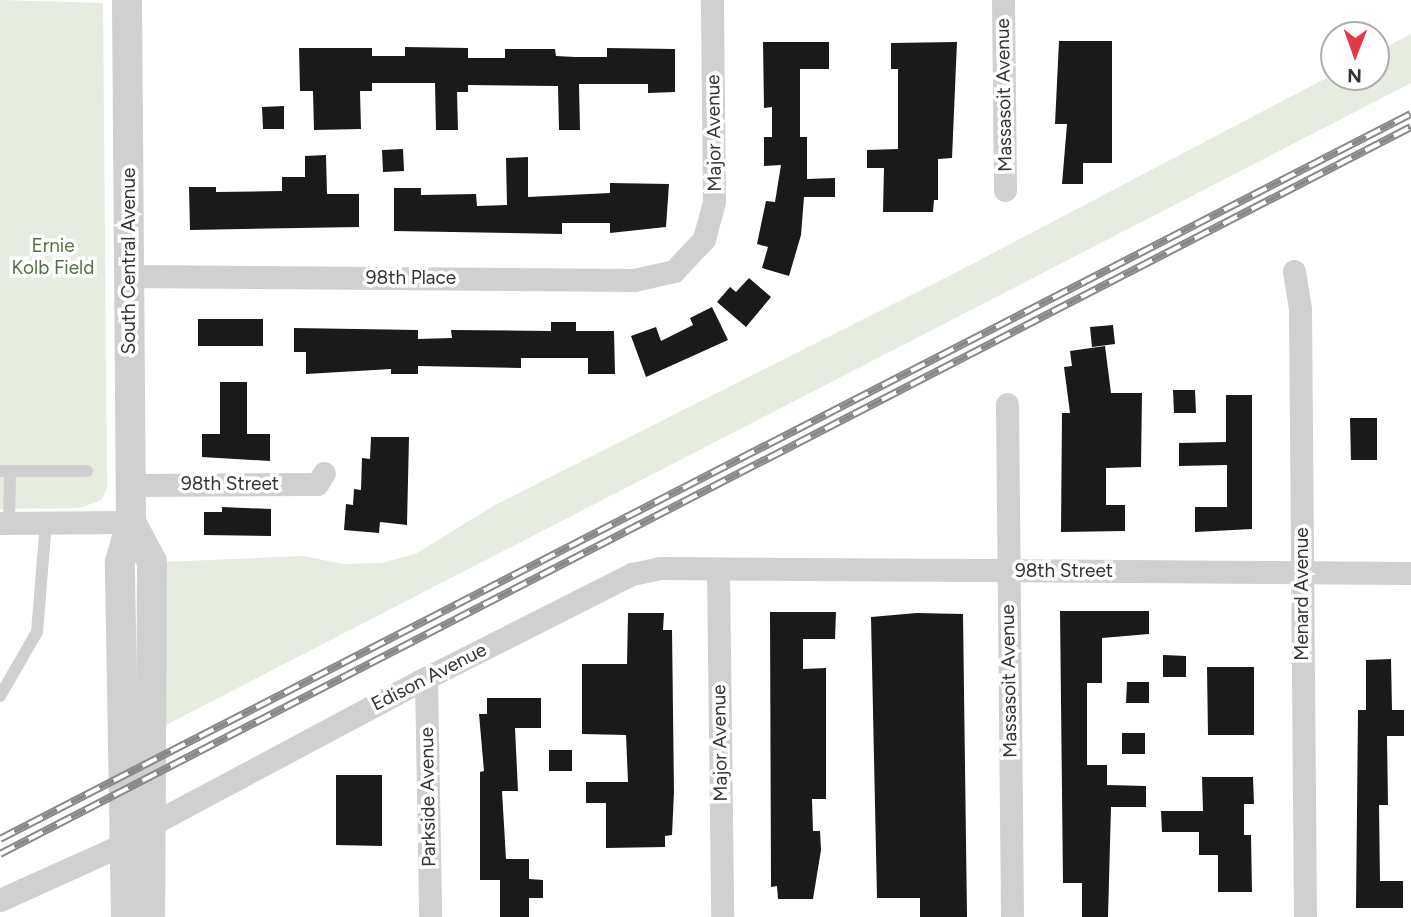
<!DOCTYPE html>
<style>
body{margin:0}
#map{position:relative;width:1411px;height:917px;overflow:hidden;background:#fff;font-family:Figtree,sans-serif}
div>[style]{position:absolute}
.green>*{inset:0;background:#e6ecdf}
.building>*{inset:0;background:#1a1a1a}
.service>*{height:12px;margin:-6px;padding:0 6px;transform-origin:6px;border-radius:6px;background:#d0d0d0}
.minor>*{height:23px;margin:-11.5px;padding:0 11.5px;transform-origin:11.5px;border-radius:11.5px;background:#d0d0d0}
.tertiary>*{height:30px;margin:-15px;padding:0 15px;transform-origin:15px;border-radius:15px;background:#d0d0d0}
.rail>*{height:8px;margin-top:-4px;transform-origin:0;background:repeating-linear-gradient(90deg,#fff 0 16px,#888 0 32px);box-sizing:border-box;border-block:2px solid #888}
span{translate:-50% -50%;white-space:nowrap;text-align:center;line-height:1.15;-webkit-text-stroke:7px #fff;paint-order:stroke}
.street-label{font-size:19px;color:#333}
.park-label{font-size:19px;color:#56703f}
.north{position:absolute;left:1320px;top:21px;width:70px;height:70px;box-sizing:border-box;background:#fff;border:2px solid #adadad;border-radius:50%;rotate:181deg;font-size:19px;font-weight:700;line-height:28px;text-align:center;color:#333}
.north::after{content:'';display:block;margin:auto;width:24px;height:32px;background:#e63946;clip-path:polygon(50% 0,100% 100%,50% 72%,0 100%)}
</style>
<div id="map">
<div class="green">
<div style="clip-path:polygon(0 0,103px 3px,107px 489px,101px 500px,80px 508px,0 509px)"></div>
<div style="clip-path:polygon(1411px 34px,1411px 83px,166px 725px,163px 562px,303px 556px,343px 564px,383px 563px,417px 553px,495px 505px,957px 272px,1334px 74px,1376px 77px,1376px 52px)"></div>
</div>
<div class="building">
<div style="clip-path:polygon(1059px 41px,1112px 41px,1112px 163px,1083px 163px,1083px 184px,1062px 184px,1067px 124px,1055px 124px)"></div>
<div style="clip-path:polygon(763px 42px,829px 42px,829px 69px,800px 69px,800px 137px,807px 137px,807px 179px,835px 178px,835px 197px,804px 197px,801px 235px,789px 276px,762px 268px,768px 247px,757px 244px,766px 201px,775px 202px,781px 165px,764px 166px,764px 137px,772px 137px,772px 107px,764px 108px)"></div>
<div style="clip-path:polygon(957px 42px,952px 158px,938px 159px,938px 200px,934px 200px,933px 212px,883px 212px,884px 168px,867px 168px,867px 150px,898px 149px,898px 69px,891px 69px,891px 43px)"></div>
<div style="clip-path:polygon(405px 47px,468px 48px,468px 58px,505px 58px,505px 49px,555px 49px,556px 56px,575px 57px,607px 57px,607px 48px,675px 49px,675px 92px,648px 93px,648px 84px,579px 84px,580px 130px,559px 130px,558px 86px,468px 85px,468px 92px,457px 92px,458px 130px,436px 130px,435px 83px,372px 83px,372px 91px,360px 91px,361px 129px,314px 130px,313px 91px,300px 91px,299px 48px,372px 48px,372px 56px,405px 56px)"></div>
<div style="clip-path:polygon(284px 106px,284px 129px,263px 129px,262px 107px)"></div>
<div style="clip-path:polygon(403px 149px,404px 171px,383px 172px,382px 150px)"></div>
<div style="clip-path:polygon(326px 155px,327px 194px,359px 194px,359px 227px,190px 230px,189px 187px,216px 187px,216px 192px,282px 191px,282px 177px,305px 177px,305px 156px)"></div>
<div style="clip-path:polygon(528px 157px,528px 197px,610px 193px,610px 183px,669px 184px,666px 227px,610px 233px,610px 223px,562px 223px,562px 234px,394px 231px,394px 188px,421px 188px,421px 195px,476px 194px,477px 206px,507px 205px,506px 158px)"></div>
<div style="clip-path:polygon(749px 278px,771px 297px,746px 327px,717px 302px,730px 287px,736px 292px)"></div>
<div style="clip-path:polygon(712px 307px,728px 340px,646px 377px,631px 336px,656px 327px,661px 341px,693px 325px,690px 318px)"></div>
<div style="clip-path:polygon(198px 319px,263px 319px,263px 346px,198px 346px)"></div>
<div style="clip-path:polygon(551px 322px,576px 322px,576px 331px,614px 331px,615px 374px,588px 374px,588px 358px,521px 358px,521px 368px,418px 366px,418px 374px,391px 374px,391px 369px,306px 374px,306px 352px,294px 352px,294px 328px,418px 330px,418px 339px,452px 338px,451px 330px,551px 331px)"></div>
<div style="clip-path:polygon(1113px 325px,1115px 344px,1092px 347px,1090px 327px)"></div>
<div style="clip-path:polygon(1105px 346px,1111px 393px,1142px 393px,1141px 467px,1106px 468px,1106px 505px,1125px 505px,1125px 531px,1061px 532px,1062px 413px,1070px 413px,1064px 367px,1072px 366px,1070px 351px)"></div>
<div style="clip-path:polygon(220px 382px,247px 382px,247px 434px,270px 434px,270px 461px,202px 457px,202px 434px,220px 434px)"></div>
<div style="clip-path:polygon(1173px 390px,1195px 390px,1196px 413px,1174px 413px)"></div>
<div style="clip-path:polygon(1226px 395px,1252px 395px,1252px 529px,1195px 532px,1195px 507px,1227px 507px,1227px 465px,1179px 466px,1179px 443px,1226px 442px)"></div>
<div style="clip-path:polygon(1350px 418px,1377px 418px,1377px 460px,1351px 460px)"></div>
<div style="clip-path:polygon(371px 437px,409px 437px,407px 525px,380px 522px,379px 533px,344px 530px,346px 504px,353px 505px,354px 489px,361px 490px,362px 458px,370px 459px)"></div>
<div style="clip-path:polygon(222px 507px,271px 509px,271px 536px,204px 535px,204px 512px,222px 512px)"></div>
<div style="clip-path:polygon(1060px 611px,1149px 611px,1149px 634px,1102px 638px,1102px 683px,1087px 683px,1087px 765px,1107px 765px,1107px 785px,1146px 786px,1146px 807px,1111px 807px,1108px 917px,1082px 917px,1082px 883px,1063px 883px)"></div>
<div style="clip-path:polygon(770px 612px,836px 612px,835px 639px,803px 639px,803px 669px,826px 668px,826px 799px,812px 799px,813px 831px,820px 831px,821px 850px,813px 899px,778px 899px,777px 886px,771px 887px)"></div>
<div style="clip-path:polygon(628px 613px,664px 613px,663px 630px,672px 630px,674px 792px,672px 835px,665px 836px,665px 847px,606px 848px,606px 803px,586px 803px,586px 782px,628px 782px,626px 735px,582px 734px,582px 664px,627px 664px)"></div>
<div style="clip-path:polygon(917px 613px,963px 614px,967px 917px,920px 917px,920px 898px,877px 898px,871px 617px)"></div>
<div style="clip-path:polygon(1163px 655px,1186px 656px,1186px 677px,1163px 677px)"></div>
<div style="clip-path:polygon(1391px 659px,1392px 710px,1404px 710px,1404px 736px,1387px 736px,1388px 805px,1379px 805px,1380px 881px,1403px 881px,1403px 908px,1356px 908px,1358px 710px,1366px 710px,1366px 660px)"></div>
<div style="clip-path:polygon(1207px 667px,1254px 667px,1254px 735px,1208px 735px)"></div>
<div style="clip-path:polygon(1127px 682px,1149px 682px,1149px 703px,1126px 703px)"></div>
<div style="clip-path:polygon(487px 698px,541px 698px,541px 728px,515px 728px,518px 791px,502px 791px,506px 859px,529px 859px,529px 879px,543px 880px,543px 898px,529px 898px,529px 917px,500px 917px,500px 880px,480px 880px,480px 772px,484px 771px,479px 714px,487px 714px)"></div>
<div style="clip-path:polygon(1122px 733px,1145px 733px,1145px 754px,1122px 754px)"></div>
<div style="clip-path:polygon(549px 750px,572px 750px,572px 771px,549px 771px)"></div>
<div style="clip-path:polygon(336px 775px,382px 775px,382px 846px,336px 845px)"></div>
<div style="clip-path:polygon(1202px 777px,1253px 777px,1254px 804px,1244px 804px,1244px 835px,1251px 835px,1252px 892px,1218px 892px,1218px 855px,1199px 855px,1199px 832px,1162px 832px,1161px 811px,1203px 811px)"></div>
</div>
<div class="service">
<div style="left:0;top:471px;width:10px"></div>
<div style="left:10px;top:471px;width:52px;rotate:91.1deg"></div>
<div style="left:10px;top:471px;width:77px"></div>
<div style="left:0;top:696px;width:74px;rotate:-60deg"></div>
<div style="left:37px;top:632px;width:110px;rotate:-85.3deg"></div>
</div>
<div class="minor">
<div style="left:1003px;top:0;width:190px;rotate:89.4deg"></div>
<div style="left:1294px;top:271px;width:38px;rotate:81deg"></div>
<div style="left:1300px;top:309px;width:608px;rotate:89.53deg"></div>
<div style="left:129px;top:276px;width:505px;rotate:0.45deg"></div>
<div style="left:634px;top:280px;width:41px;rotate:-12.7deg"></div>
<div style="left:674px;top:271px;width:44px;rotate:-46.8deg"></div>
<div style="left:704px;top:239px;width:39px;rotate:-75deg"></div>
<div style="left:714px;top:201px;width:201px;rotate:-90.6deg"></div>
<div style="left:1007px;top:404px;width:513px;rotate:89.44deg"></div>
<div style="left:131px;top:485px;width:186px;rotate:-0.3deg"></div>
<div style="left:317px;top:484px;width:13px;rotate:-58deg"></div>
<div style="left:0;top:523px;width:131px;rotate:-0.4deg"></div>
<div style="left:718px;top:570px;width:347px;rotate:89.3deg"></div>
<div style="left:426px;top:678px;width:239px;rotate:89deg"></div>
<div style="left:152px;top:824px;width:310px;rotate:-28.1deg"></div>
<div style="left:426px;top:678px;width:231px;rotate:-26.8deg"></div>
<div style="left:632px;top:574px;width:29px;rotate:-12deg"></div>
<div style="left:660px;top:568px;width:751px;rotate:0.38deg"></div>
<div style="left:0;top:900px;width:134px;rotate:-24.3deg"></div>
</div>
<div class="tertiary">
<div style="left:131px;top:522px;width:45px;rotate:62.3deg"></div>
<div style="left:152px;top:562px;width:355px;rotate:90.3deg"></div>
<div style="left:126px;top:917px;width:355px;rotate:-91deg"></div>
<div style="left:120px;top:562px;width:41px;rotate:-74.6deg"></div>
<div style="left:131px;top:522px;width:522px;rotate:-90.44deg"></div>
</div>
<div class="rail">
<div style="left:0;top:839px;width:1586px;rotate:-27.2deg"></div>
<div style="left:0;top:854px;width:1587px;rotate:-27.26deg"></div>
</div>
<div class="street-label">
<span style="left:1004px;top:95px;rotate:-91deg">Massasoit Avenue</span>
<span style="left:714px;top:133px;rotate:-91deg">Major Avenue</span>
<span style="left:129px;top:261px;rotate:-90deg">South Central Avenue</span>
<span style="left:411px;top:278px">98th Place</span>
<span style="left:230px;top:484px">98th Street</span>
<span style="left:1064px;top:571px">98th Street</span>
<span style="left:1302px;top:594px;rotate:-90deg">Menard Avenue</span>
<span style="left:429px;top:677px;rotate:-27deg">Edison Avenue</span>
<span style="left:1009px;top:681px;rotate:-91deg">Massasoit Avenue</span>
<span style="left:720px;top:743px;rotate:-91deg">Major Avenue</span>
<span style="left:428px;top:797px;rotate:-91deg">Parkside Avenue</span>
</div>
<div class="park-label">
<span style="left:53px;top:257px">Ernie<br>Kolb Field</span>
</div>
<div class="north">N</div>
</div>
